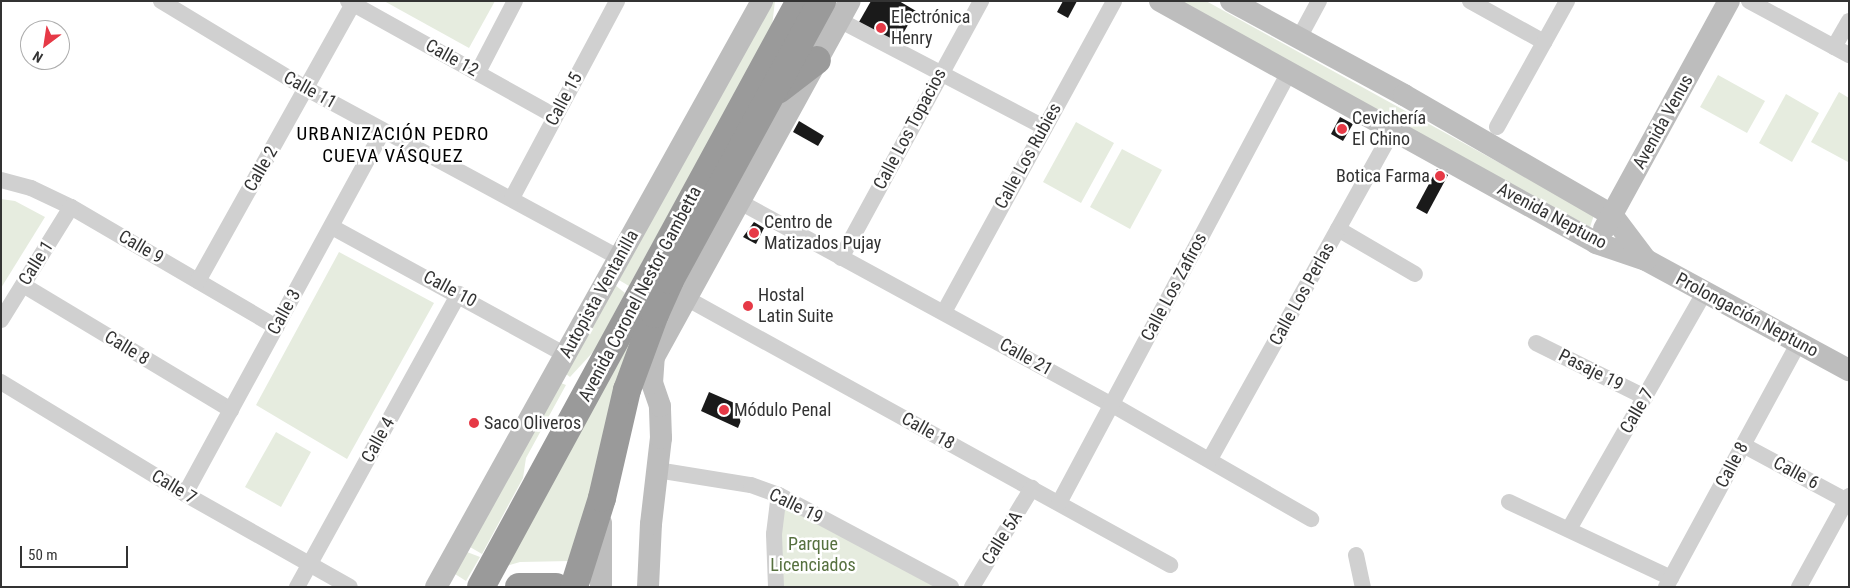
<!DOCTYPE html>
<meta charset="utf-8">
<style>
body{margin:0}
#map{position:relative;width:1850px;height:588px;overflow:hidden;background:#fff;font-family:"Roboto Condensed",sans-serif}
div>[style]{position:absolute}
.green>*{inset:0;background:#e6ecdf}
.building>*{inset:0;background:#1a1a1a}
.street>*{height:16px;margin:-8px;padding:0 8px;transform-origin:8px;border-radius:8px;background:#d0d0d0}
.secondary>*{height:22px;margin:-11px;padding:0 11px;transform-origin:11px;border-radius:11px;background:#bdbdbd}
.highway>*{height:28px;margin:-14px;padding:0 14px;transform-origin:14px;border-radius:14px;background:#9a9a9a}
.dots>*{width:14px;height:14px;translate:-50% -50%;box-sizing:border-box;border:2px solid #fff;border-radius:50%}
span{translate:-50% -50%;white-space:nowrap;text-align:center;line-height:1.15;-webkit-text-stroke:5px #fff;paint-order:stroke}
.poi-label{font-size:18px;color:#333}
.left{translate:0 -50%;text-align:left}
.right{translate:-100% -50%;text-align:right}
.street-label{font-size:18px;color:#333}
.park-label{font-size:18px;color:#56703f}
.neighbourhood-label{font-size:19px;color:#000;letter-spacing:1px}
.frame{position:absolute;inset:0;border:2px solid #333;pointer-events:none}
.north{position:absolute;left:20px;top:20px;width:50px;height:50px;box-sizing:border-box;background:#fff;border:1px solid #adadad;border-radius:50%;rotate:211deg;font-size:14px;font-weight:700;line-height:20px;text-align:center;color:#333}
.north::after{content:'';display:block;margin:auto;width:18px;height:22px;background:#e63946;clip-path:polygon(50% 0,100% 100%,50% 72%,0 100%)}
.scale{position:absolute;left:20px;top:546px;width:108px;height:22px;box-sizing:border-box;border:2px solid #333;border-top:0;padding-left:6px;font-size:15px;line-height:18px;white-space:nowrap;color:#333;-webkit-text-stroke:4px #fff;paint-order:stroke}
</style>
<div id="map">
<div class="green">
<div style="clip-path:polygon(384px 1px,495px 1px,469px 48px)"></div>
<div style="clip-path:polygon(770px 1px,775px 1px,772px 26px,629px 286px,619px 280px)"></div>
<div style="clip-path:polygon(1174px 1px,1206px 1px,1594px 215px,1590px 227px)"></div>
<div style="clip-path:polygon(1718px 75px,1765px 101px,1747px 133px,1700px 107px)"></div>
<div style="clip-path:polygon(1839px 92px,1849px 98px,1848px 162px,1811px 142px)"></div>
<div style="clip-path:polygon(1786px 94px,1819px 113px,1792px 162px,1759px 143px)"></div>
<div style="clip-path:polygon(1076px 122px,1114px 143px,1081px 203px,1043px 182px)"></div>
<div style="clip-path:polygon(1122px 149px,1162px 170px,1130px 229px,1090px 207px)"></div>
<div style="clip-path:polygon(1px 199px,15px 201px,45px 217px,1px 288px)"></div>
<div style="clip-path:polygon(339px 252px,434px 303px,347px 459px,256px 405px)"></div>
<div style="clip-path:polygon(615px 285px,625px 293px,595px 350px,570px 377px,566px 374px)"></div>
<div style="clip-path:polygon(641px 304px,571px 561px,520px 562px,500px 568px)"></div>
<div style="clip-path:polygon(561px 383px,566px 385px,526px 458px,523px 478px,482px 554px,470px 547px)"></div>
<div style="clip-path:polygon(276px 432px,311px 452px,281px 507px,245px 487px)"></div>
<div style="clip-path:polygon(785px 503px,936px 587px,783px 587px,781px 535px)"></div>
<div style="clip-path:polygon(467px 552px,480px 557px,466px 581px,455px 574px)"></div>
</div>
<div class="building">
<div style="clip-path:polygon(871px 1px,899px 1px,916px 11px,897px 44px,859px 22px)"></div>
<div style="clip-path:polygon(1063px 1px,1077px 1px,1068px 18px,1057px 12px)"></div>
<div style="clip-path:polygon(1340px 117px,1353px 124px,1343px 141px,1331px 134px)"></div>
<div style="clip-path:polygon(799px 121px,824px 136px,818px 146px,793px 132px)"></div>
<div style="clip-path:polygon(1437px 169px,1448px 175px,1427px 214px,1416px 208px)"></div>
<div style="clip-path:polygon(754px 222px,764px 228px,756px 244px,743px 237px)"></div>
<div style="clip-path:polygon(709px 392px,746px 408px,738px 428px,701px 411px)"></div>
</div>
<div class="street">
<div style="left:161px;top:1px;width:170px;rotate:31.1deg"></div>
<div style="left:307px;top:89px;width:355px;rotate:28.4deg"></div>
<div style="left:348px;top:1px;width:237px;rotate:29.1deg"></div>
<div style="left:1470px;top:1px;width:85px;rotate:29deg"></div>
<div style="left:1749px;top:1px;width:114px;rotate:28.4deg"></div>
<div style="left:839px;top:20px;width:231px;rotate:27.6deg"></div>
<div style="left:1299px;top:38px;width:42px;rotate:-61.6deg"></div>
<div style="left:1834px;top:47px;width:30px;rotate:-60deg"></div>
<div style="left:478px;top:72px;width:80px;rotate:-62.5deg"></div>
<div style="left:1497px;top:127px;width:144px;rotate:-60.9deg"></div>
<div style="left:1px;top:180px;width:31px;rotate:15deg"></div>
<div style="left:31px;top:188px;width:44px;rotate:25.4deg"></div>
<div style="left:71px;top:207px;width:238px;rotate:30.3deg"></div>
<div style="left:512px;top:198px;width:223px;rotate:-61.9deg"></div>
<div style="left:738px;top:201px;width:425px;rotate:28.6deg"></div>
<div style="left:1111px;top:404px;width:231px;rotate:29.9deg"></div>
<div style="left:332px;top:227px;width:267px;rotate:28.7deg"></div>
<div style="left:1338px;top:229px;width:89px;rotate:30.3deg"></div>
<div style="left:841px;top:258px;width:293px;rotate:-61.4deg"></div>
<div style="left:198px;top:281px;width:317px;rotate:-60.8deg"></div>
<div style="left:23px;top:285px;width:243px;rotate:31deg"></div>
<div style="left:686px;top:298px;width:553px;rotate:28.88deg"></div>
<div style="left:944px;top:312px;width:354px;rotate:-61.3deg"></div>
<div style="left:1px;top:320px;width:133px;rotate:-58.2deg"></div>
<div style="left:1536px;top:343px;width:122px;rotate:26.4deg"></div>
<div style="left:1px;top:382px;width:215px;rotate:31.3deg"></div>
<div style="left:185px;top:494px;width:189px;rotate:29.4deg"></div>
<div style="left:1743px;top:445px;width:120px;rotate:28.3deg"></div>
<div style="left:1210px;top:459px;width:378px;rotate:-60.9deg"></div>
<div style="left:657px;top:470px;width:95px;rotate:9.1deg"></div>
<div style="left:751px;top:485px;width:30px;rotate:20deg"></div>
<div style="left:779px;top:495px;width:195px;rotate:28.1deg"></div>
<div style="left:185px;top:494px;width:413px;rotate:-61.4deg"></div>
<div style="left:1509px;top:502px;width:179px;rotate:25.1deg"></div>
<div style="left:1059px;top:503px;width:490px;rotate:-61.9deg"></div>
<div style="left:1569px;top:529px;width:273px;rotate:-60.2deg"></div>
<div style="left:1356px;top:555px;width:33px;rotate:78deg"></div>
<div style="left:297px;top:587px;width:335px;rotate:-61.1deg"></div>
<div style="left:776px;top:587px;width:53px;rotate:-92.2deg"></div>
<div style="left:774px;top:534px;width:39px;rotate:-83deg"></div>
<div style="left:972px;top:587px;width:116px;rotate:-58.8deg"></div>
<div style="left:1666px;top:587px;width:279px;rotate:-61.5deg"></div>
<div style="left:1799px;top:587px;width:104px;rotate:-61.2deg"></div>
</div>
<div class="secondary">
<div style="left:1160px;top:1px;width:499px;rotate:29deg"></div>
<div style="left:1596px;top:243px;width:53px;rotate:18.8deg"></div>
<div style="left:1646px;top:260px;width:231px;rotate:28.5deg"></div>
<div style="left:1231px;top:1px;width:197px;rotate:28.5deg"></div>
<div style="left:1404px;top:95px;width:240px;rotate:30deg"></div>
<div style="left:1612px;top:215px;width:56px;rotate:52.9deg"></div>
<div style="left:1604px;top:229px;width:260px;rotate:-61.3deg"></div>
<div style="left:601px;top:523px;width:64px;rotate:90deg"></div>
<div style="left:436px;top:587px;width:671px;rotate:-60.91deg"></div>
<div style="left:648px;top:587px;width:63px;rotate:-87.3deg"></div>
<div style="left:651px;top:524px;width:87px;rotate:-83.4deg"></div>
<div style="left:661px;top:438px;width:32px;rotate:-92deg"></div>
<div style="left:660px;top:406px;width:24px;rotate:-109deg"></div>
<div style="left:652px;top:383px;width:26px;rotate:-86deg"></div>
<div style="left:654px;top:357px;width:406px;rotate:-61.2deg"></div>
</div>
<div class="highway">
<div style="left:778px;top:90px;width:49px;rotate:-37.6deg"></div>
<div style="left:481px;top:587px;width:667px;rotate:-61.44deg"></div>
<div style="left:519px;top:587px;width:37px"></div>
<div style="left:574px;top:587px;width:93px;rotate:-72.5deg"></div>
<div style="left:602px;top:498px;width:111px;rotate:-77deg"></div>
<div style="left:627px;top:390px;width:81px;rotate:-69.8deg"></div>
<div style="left:655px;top:314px;width:37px;rotate:-66deg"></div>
<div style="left:670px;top:280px;width:318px;rotate:-61.4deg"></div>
</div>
<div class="dots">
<div style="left:881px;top:28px;background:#e63946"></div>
<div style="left:1342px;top:129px;background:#e63946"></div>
<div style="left:1440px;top:176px;background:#e63946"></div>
<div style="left:754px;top:233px;background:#e63946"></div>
<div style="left:748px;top:306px;background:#e63946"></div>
<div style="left:724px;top:410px;background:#e63946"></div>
<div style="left:474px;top:423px;background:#e63946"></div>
</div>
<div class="poi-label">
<span class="left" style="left:891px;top:28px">Electrónica<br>Henry</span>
<span class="left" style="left:1352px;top:129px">Cevichería<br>El Chino</span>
<span class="right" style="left:1430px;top:176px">Botica Farma</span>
<span class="left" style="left:764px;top:233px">Centro de<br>Matizados Pujay</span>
<span class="left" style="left:758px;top:306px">Hostal<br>Latin Suite</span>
<span class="left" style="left:734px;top:410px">Módulo Penal</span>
<span class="left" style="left:484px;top:423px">Saco Oliveros</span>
</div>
<div class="street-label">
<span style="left:452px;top:58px;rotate:29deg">Calle 12</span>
<span style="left:310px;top:90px;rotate:29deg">Calle 11</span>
<span style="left:564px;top:99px;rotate:-62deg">Calle 15</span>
<span style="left:1663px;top:122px;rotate:-61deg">Avenida Venus</span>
<span style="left:910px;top:129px;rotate:-62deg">Calle Los Topacios</span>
<span style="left:1028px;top:156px;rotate:-61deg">Calle Los Rubies</span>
<span style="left:261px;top:169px;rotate:-60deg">Calle 2</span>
<span style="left:1552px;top:216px;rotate:28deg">Avenida Neptuno</span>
<span style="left:141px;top:247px;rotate:30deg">Calle 9</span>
<span style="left:36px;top:263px;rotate:-58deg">Calle 1</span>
<span style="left:1174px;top:287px;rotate:-62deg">Calle Los Zafiros</span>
<span style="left:450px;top:289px;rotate:28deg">Calle 10</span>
<span style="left:599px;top:294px;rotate:-61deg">Autopista Ventanilla</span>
<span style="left:640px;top:294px;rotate:-62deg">Avenida Coronel Nestor Gambetta</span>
<span style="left:1302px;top:294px;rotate:-61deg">Calle Los Perlas</span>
<span style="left:284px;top:312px;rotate:-61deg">Calle 3</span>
<span style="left:1747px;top:315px;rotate:28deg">Prolongación Neptuno</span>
<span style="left:127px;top:348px;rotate:31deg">Calle 8</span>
<span style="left:1026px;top:357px;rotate:29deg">Calle 21</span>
<span style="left:1591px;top:370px;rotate:27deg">Pasaje 19</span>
<span style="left:1637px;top:411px;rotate:-60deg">Calle 7</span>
<span style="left:928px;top:431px;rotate:29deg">Calle 18</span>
<span style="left:378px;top:440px;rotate:-61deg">Calle 4</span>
<span style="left:1732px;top:465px;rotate:-62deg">Calle 8</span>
<span style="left:1796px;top:473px;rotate:28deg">Calle 6</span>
<span style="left:174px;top:487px;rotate:31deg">Calle 7</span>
<span style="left:796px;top:506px;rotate:26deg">Calle 19</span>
<span style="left:1002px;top:538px;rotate:-58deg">Calle 5A</span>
</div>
<div class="park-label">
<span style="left:813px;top:555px">Parque<br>Licenciados</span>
</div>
<div class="neighbourhood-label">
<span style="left:393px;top:145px">URBANIZACIÓN PEDRO<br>CUEVA VÁSQUEZ</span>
</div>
<div class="frame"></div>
<div class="north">N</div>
<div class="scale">50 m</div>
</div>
